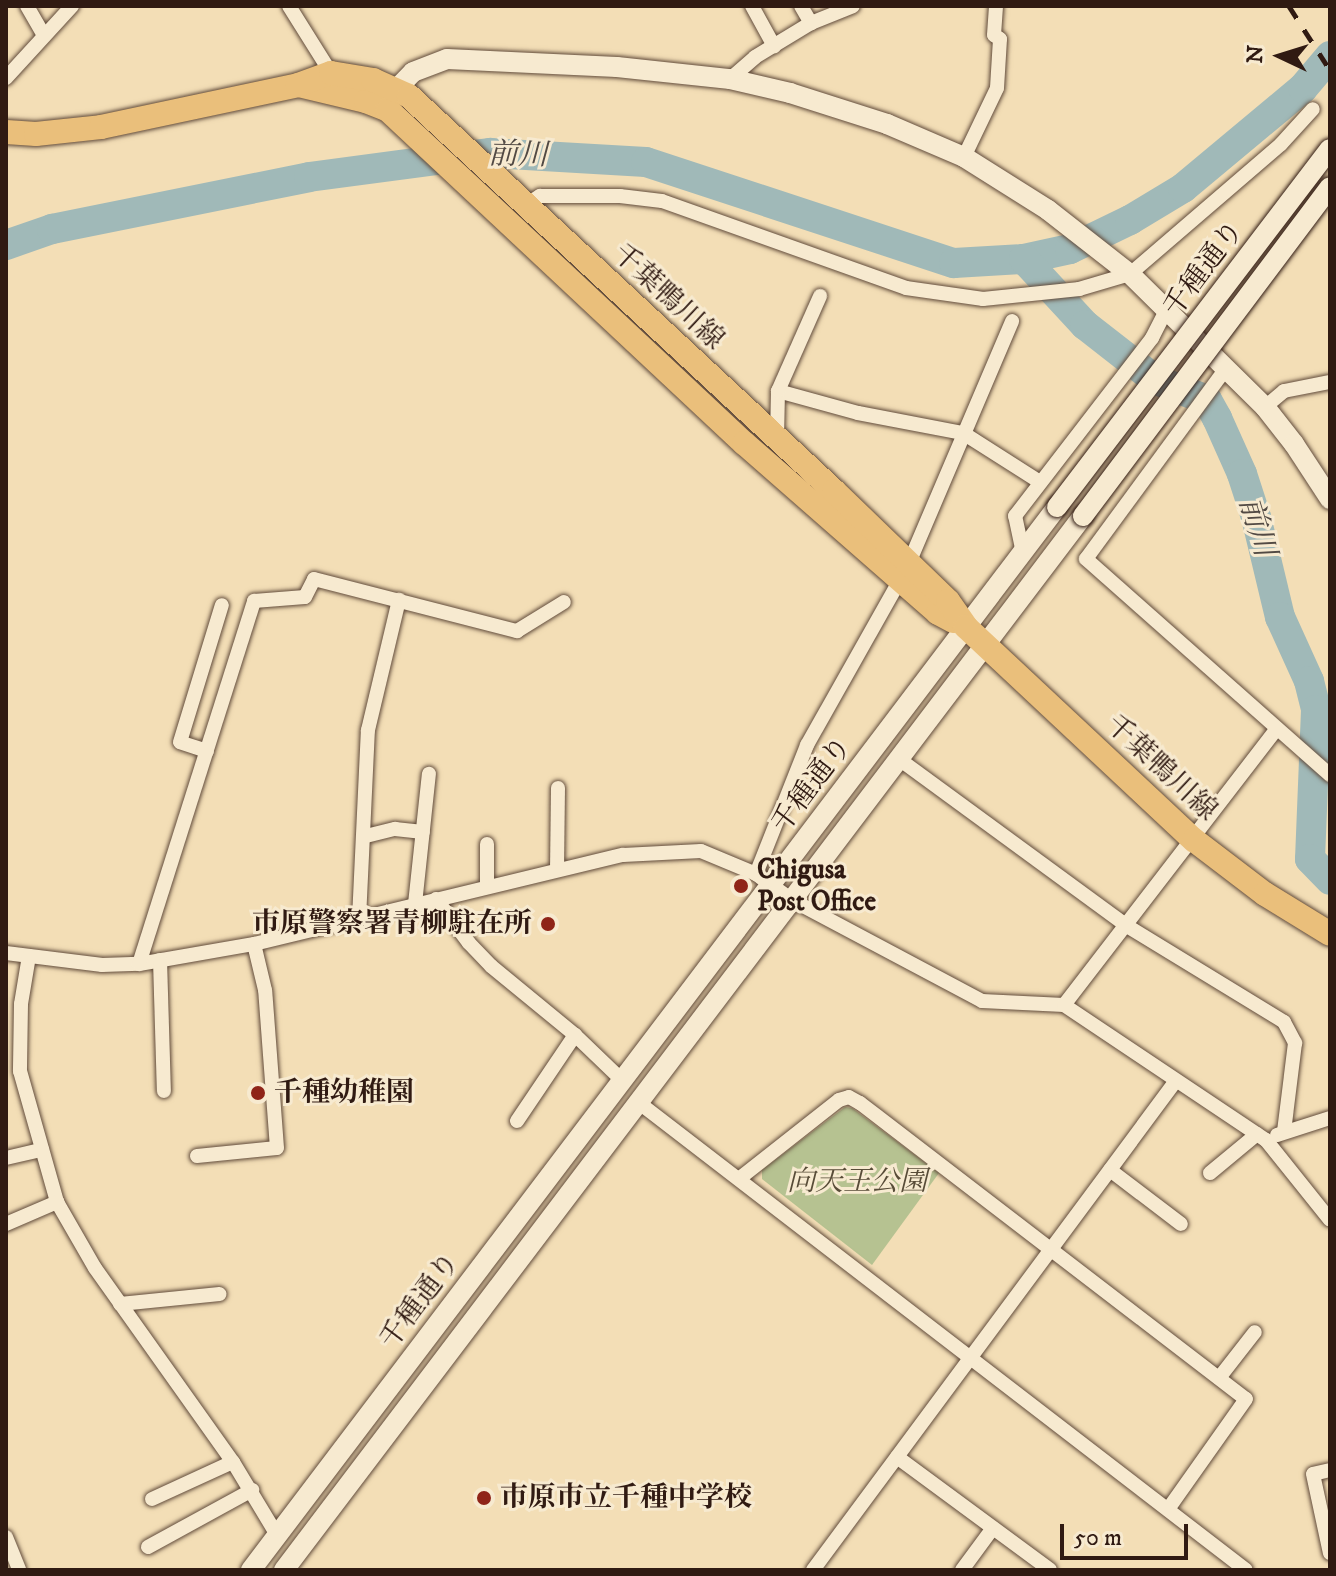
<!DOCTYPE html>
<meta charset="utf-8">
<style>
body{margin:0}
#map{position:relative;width:1336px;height:1576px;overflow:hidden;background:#f3deb6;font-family:"IM FELL DW Pica","Noto Serif JP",serif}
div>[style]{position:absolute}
.green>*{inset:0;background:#b6c291}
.river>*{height:30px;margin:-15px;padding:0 15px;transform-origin:15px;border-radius:15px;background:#a0b9b8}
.roads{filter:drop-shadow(0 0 2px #614b3b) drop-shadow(0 0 2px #614b3b)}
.street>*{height:14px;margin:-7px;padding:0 7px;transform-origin:7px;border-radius:7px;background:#f7ead0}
.secondary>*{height:20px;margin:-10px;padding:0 10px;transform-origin:10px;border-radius:10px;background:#f7ead0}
.primary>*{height:24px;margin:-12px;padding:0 12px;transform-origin:12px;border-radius:12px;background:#eabf7b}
.rail>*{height:5px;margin-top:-2.5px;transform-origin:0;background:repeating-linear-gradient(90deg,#301a12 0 14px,transparent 0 28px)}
.bridges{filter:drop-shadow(0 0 2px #301a12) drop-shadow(0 0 2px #301a12)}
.secondary-bridge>*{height:20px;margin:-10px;padding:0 10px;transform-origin:10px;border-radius:10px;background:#f7ead0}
.dots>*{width:22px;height:22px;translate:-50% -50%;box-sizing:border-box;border:4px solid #f7ead0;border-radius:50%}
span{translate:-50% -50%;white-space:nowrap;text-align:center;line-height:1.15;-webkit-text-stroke:6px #f7ead0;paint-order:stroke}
.street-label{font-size:28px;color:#301a12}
.poi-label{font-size:28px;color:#301a12;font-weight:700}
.left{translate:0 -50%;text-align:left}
.right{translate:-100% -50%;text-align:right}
.park-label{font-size:28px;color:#584c38;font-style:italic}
.water-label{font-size:30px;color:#524a44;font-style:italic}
.frame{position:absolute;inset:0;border:8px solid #301a12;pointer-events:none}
.north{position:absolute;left:1240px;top:16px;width:80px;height:80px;-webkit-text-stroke:6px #f7ead0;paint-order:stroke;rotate:274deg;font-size:22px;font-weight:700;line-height:32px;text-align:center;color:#301a12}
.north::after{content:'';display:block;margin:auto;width:28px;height:36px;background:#301a12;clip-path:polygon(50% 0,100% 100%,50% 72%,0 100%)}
.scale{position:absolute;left:1060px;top:1524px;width:128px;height:36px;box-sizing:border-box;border:4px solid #301a12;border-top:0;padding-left:10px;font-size:24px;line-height:28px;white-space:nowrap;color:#301a12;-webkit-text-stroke:6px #f7ead0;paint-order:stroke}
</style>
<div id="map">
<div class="green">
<div style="clip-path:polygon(845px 1107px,852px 1108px,939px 1173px,872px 1265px,762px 1179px,762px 1170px)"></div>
</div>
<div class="river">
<div style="left:6px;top:245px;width:49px;rotate:-19.2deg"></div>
<div style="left:52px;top:229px;width:262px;rotate:-11.4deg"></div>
<div style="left:309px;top:177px;width:183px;rotate:-7.6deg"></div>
<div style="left:490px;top:153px;width:156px;rotate:3.3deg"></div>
<div style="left:646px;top:162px;width:324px;rotate:18.2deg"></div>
<div style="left:954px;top:263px;width:70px;rotate:-3.3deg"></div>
<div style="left:1024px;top:259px;width:47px;rotate:-12.3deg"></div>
<div style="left:1070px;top:249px;width:67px;rotate:-25.8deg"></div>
<div style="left:1130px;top:220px;width:62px;rotate:-31.1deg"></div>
<div style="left:1183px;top:188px;width:156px;rotate:-39.8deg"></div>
<div style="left:1303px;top:88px;width:42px;rotate:-49.8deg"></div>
<div style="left:1024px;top:259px;width:90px;rotate:47.3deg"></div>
<div style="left:1085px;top:325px;width:88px;rotate:38deg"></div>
<div style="left:1154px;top:379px;width:57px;rotate:21.6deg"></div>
<div style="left:1207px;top:400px;width:21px;rotate:61deg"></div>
<div style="left:1217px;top:418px;width:61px;rotate:65.9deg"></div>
<div style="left:1242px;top:474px;width:45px;rotate:72deg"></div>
<div style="left:1256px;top:517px;width:103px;rotate:76.5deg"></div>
<div style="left:1280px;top:617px;width:70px;rotate:65.6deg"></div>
<div style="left:1309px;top:681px;width:30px;rotate:76deg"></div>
<div style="left:1316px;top:710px;width:149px;rotate:92.3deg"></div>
<div style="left:1310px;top:859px;width:29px;rotate:46deg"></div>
</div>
<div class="roads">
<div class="street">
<div style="left:27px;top:6px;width:34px;rotate:60deg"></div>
<div style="left:289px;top:6px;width:79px;rotate:57.9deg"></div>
<div style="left:752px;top:6px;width:46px;rotate:61.2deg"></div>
<div style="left:801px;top:6px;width:20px;rotate:60deg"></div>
<div style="left:6px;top:78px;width:98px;rotate:-47.5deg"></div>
<div style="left:730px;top:79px;width:33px;rotate:-41deg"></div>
<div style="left:755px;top:57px;width:66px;rotate:-31.3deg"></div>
<div style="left:811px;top:23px;width:45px;rotate:-22deg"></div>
<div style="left:964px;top:157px;width:76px;rotate:-64.4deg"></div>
<div style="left:997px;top:88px;width:49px;rotate:-86.5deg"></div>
<div style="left:1000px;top:39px;width:7px;rotate:-146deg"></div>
<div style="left:994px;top:35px;width:29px;rotate:-86deg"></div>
<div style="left:526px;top:205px;width:17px;rotate:-33deg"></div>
<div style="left:540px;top:196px;width:80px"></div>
<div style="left:620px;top:196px;width:42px;rotate:6.8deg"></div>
<div style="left:662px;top:201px;width:259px;rotate:19.6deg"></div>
<div style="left:906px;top:288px;width:78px;rotate:8.1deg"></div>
<div style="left:983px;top:299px;width:97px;rotate:-5.9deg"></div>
<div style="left:1079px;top:289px;width:53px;rotate:-16.4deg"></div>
<div style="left:1130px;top:274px;width:199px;rotate:-40.7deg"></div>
<div style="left:1281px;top:144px;width:47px;rotate:-47.6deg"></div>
<div style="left:1227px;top:367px;width:238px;rotate:126.3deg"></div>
<div style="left:1086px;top:559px;width:326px;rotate:41.5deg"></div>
<div style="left:778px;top:391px;width:83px;rotate:15.4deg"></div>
<div style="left:858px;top:413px;width:107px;rotate:10.8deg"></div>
<div style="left:963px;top:433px;width:91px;rotate:32.5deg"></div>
<div style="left:1265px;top:407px;width:25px;rotate:-40deg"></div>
<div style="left:1284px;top:391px;width:47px;rotate:-11.1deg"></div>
<div style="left:777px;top:439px;width:48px;rotate:-88.8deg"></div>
<div style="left:778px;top:391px;width:104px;rotate:-66.1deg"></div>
<div style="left:1023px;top:553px;width:38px;rotate:-102deg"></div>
<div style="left:1015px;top:516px;width:225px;rotate:-52.4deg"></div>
<div style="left:1152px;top:338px;width:33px;rotate:-63deg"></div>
<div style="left:909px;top:563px;width:263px;rotate:-66.9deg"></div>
<div style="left:207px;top:751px;width:28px;rotate:-162deg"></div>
<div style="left:180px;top:742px;width:143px;rotate:-73deg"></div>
<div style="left:899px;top:759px;width:283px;rotate:36.2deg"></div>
<div style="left:1127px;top:926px;width:184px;rotate:31.4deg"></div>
<div style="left:1284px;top:1022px;width:24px;rotate:62deg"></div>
<div style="left:1295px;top:1043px;width:89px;rotate:97.1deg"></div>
<div style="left:366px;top:836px;width:30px;rotate:-14deg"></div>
<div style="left:395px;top:829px;width:28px;rotate:6deg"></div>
<div style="left:487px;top:844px;width:43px;rotate:90deg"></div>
<div style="left:557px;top:870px;width:82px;rotate:-89.3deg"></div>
<div style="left:756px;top:874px;width:139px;rotate:-68.4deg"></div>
<div style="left:807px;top:745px;width:189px;rotate:-60.6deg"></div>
<div style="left:436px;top:899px;width:55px;rotate:53.1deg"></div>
<div style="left:469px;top:943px;width:32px;rotate:46deg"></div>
<div style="left:491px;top:966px;width:109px;rotate:39.4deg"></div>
<div style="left:575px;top:1035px;width:66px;rotate:43.8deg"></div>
<div style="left:415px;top:904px;width:131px;rotate:-83.9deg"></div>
<div style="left:359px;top:919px;width:189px;rotate:-87.3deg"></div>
<div style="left:368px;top:730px;width:134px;rotate:-76.6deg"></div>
<div style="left:6px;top:953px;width:97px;rotate:7.1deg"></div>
<div style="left:102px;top:965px;width:37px;rotate:-2deg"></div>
<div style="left:139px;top:964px;width:117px;rotate:-9.9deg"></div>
<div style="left:254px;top:944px;width:380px;rotate:-13.6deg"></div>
<div style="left:623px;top:855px;width:78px;rotate:-2.9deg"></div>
<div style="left:701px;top:851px;width:60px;rotate:22.7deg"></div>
<div style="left:756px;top:874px;width:44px;rotate:35.8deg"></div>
<div style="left:792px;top:900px;width:215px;rotate:28deg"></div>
<div style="left:982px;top:1001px;width:82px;rotate:2.8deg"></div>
<div style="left:1064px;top:1005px;width:243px;rotate:33.8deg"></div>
<div style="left:1266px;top:1140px;width:102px;rotate:51.3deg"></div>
<div style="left:29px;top:956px;width:49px;rotate:99.5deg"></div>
<div style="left:21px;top:1004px;width:67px;rotate:90.9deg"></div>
<div style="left:20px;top:1071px;width:136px;rotate:74.2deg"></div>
<div style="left:57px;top:1202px;width:76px;rotate:60.1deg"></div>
<div style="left:95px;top:1268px;width:238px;rotate:54.6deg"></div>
<div style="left:233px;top:1462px;width:85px;rotate:58.9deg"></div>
<div style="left:160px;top:960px;width:131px;rotate:88.3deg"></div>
<div style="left:139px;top:964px;width:381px;rotate:-72.4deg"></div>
<div style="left:254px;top:601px;width:51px;rotate:-4.5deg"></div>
<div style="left:305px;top:597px;width:20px;rotate:-63deg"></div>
<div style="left:314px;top:579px;width:210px;rotate:14.4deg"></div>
<div style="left:517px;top:631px;width:55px;rotate:-31.7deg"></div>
<div style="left:1064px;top:1005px;width:349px;rotate:-52.4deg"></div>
<div style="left:638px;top:1102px;width:767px;rotate:37.59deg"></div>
<div style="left:517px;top:1121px;width:104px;rotate:-56deg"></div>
<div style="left:1277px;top:1135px;width:56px;rotate:-17.8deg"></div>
<div style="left:197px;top:1156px;width:80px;rotate:-5.7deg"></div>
<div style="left:277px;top:1148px;width:158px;rotate:-94.3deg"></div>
<div style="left:265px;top:990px;width:47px;rotate:-103.4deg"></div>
<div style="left:6px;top:1158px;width:37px;rotate:-13deg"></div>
<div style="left:1110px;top:1170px;width:89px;rotate:37.3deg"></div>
<div style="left:1210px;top:1173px;width:61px;rotate:-39.7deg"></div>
<div style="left:740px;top:1178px;width:126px;rotate:-38.2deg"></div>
<div style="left:839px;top:1100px;width:10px;rotate:-17deg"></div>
<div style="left:849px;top:1097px;width:13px;rotate:29deg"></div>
<div style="left:860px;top:1103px;width:486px;rotate:37.5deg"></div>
<div style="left:1246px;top:1399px;width:135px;rotate:125.3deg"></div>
<div style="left:6px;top:1224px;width:56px;rotate:-23.3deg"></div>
<div style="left:120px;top:1304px;width:100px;rotate:-5.7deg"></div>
<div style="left:1219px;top:1378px;width:58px;rotate:-52deg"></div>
<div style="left:897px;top:1457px;width:190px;rotate:36.4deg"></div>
<div style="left:1330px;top:1470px;width:17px;rotate:167deg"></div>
<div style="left:1313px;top:1474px;width:81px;rotate:77.9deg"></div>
<div style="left:152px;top:1499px;width:89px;rotate:-24.6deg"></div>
<div style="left:6px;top:1537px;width:35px;rotate:68deg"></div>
<div style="left:148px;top:1547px;width:119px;rotate:-28.7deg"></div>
<div style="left:813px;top:1570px;width:608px;rotate:-53.43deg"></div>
<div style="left:962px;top:1570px;width:52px;rotate:-53.6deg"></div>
</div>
<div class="secondary">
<div style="left:387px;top:99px;width:37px;rotate:-46deg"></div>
<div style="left:413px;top:72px;width:36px;rotate:-21deg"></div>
<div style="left:447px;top:59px;width:170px;rotate:2.7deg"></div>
<div style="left:617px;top:67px;width:114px;rotate:6.1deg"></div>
<div style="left:730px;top:79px;width:62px;rotate:13.1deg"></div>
<div style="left:790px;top:93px;width:102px;rotate:17.7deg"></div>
<div style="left:887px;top:124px;width:84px;rotate:23.2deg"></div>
<div style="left:964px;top:157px;width:99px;rotate:32.2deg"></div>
<div style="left:1048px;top:210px;width:104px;rotate:38deg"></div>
<div style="left:1130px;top:274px;width:190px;rotate:44.6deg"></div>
<div style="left:1265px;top:407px;width:47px;rotate:51.9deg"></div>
<div style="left:1294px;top:444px;width:66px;rotate:56.8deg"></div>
<div style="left:251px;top:1570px;width:1334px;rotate:-52.83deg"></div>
<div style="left:284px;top:1570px;width:1323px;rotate:-52.84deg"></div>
</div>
<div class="primary">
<div style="left:299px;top:85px;width:69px;rotate:13.4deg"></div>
<div style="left:366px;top:101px;width:24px;rotate:22deg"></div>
<div style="left:388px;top:110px;width:487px;rotate:43.1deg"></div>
<div style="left:744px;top:443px;width:258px;rotate:41.2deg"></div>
<div style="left:938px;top:613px;width:17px;rotate:28deg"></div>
<div style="left:6px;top:132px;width:30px;rotate:4deg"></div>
<div style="left:36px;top:134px;width:65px;rotate:-6.1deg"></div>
<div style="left:101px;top:127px;width:201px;rotate:-12deg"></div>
<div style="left:298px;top:85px;width:35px;rotate:-20deg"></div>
<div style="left:331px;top:73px;width:43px;rotate:9.5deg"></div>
<div style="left:373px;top:80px;width:39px;rotate:24deg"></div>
<div style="left:409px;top:96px;width:580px;rotate:42.9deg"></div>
<div style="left:834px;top:491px;width:158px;rotate:44deg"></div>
<div style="left:948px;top:601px;width:32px;rotate:55deg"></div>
<div style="left:966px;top:627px;width:312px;rotate:43.1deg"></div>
<div style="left:1194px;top:840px;width:89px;rotate:37.3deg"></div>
<div style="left:1265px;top:894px;width:76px;rotate:31.6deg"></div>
</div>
</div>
<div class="rail">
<div style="left:1289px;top:6px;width:76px;rotate:57.4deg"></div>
</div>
<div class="bridges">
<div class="secondary-bridge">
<div style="left:1057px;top:507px;width:450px;rotate:-52.7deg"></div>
<div style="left:1083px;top:516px;width:411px;rotate:-53.1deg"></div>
</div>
</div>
<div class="dots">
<div style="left:741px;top:886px;background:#8f2418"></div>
<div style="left:548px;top:924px;background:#8f2418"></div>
<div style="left:258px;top:1093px;background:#8f2418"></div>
<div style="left:484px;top:1498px;background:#8f2418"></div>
</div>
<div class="street-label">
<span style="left:1204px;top:269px;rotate:-53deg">千種通り</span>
<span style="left:668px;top:297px;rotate:43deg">千葉鴨川線</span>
<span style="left:1161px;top:768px;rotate:43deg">千葉鴨川線</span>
<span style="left:812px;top:785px;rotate:-53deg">千種通り</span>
<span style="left:420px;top:1301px;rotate:-53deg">千種通り</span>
</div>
<div class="poi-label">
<span class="left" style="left:757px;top:886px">Chigusa<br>Post Office</span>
<span class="right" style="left:532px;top:924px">市原警察署青柳駐在所</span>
<span class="left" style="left:274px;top:1093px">千種幼稚園</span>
<span class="left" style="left:500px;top:1498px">市原市立千種中学校</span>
</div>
<div class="park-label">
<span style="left:857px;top:1182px">向天王公園</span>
</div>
<div class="water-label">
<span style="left:518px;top:156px;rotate:1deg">前川</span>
<span style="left:1256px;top:527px;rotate:73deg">前川</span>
</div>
<div class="frame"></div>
<div class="north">N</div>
<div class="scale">50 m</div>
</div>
